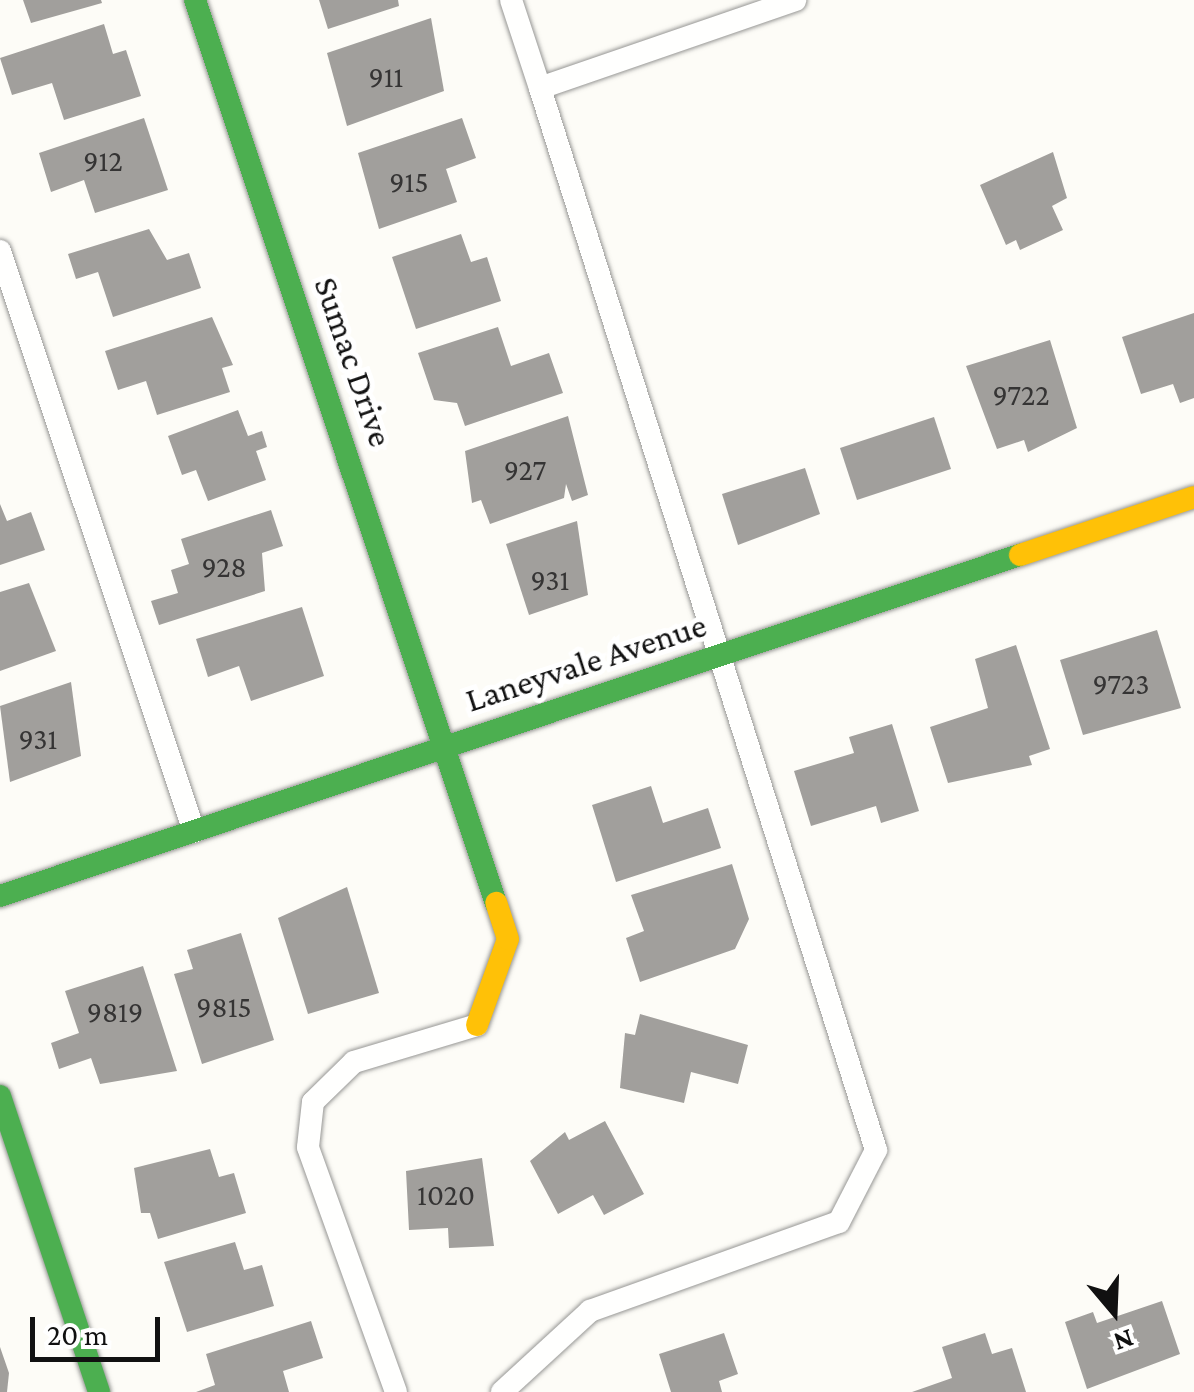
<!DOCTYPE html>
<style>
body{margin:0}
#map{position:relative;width:1194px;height:1392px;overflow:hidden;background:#fdfcf7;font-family:"Crimson Pro",serif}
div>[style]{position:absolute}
.building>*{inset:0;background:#a19f9c}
.roads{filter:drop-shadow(0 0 2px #979795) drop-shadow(0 0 2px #979795)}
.lane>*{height:22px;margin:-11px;padding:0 11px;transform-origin:11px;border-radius:11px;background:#fffffe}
.fast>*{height:22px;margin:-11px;padding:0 11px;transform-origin:11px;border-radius:11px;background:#4caf50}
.slow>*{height:22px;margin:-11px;padding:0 11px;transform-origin:11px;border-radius:11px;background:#ffc107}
span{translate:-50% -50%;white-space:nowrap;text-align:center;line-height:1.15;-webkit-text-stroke:10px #fff;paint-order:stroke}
.number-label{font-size:30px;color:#353434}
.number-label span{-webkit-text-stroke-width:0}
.street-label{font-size:35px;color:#111}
.north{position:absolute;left:1064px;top:1262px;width:100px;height:100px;-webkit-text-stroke:8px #fff;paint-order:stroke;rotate:161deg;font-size:28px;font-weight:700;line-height:40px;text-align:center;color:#111}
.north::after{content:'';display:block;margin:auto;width:35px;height:45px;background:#111;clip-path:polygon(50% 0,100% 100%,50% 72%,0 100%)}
.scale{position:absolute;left:30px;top:1317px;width:130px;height:45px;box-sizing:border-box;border:5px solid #111;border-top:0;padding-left:12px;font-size:30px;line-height:35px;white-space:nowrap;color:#111;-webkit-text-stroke:8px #fff;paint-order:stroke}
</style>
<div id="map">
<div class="building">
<div style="clip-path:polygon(23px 0,101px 0,102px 3px,31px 23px)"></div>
<div style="clip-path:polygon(319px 0,398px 0,399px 6px,328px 29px)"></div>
<div style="clip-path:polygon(431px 18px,444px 91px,347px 126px,327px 53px)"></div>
<div style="clip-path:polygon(104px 24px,113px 54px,126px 50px,141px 96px,64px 120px,52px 83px,12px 95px,0 58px)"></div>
<div style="clip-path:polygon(144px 118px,168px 190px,95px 213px,84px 180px,51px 192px,39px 153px)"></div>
<div style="clip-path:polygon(462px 118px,476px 158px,446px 169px,457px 202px,379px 229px,358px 153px)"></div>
<div style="clip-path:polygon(1053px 152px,1067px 198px,1052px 206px,1063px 230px,1020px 250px,1016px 240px,1006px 245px,980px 185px)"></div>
<div style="clip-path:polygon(149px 229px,167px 260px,189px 253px,201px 288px,113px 317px,98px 272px,76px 279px,68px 254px)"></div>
<div style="clip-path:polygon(461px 234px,471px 262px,487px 257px,501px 301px,416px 329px,392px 257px)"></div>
<div style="clip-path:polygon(1194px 313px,1194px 398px,1180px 403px,1173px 384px,1141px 394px,1122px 337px)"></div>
<div style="clip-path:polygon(212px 317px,233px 365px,222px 368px,230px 392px,157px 415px,146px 381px,118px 390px,105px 351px)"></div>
<div style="clip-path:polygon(498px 327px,511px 366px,549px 353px,563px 393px,465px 426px,457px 403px,434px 400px,418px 353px)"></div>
<div style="clip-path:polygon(1050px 340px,1077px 428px,1028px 452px,1024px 440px,997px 449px,966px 366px)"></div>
<div style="clip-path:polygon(238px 410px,248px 436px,262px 431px,267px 447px,256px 451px,266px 480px,208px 501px,196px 470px,182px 475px,168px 436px)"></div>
<div style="clip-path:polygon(568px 416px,588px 495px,572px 501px,566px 484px,564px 498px,490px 524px,481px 500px,472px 503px,465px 451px)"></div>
<div style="clip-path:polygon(934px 417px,951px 469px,857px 500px,840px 448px)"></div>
<div style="clip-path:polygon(805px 468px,820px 514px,738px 545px,722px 494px)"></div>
<div style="clip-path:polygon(0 504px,7px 521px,31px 512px,45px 550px,0 565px)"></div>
<div style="clip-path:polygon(271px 510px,283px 546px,262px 553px,265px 591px,159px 625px,151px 601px,178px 593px,171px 570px,189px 564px,181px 539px)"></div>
<div style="clip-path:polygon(577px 521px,588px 595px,529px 615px,506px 544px)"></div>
<div style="clip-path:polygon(29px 583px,56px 651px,0 671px,0 592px)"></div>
<div style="clip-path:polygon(302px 607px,324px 676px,251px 701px,239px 666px,208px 677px,196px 639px)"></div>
<div style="clip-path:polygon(1157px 630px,1181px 708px,1083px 735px,1060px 660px)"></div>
<div style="clip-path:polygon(1016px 645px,1050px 749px,1029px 756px,1032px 765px,948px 783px,930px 727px,988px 708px,975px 659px)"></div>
<div style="clip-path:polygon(71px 682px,81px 756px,10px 782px,0 706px)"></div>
<div style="clip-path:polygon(892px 724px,919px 811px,881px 823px,876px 806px,811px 826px,794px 771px,854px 753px,849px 737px)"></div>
<div style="clip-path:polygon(651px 786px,663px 823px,708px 808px,721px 848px,616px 882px,592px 805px)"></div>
<div style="clip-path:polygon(732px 864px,749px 919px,735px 949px,640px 982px,626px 938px,644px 931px,631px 895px)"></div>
<div style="clip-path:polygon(347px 887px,379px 993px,308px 1014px,278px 918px)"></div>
<div style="clip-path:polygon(241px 933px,274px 1040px,202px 1064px,174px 974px,193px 969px,187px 950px)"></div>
<div style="clip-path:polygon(143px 966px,177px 1071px,100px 1084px,91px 1058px,59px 1069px,51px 1043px,79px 1033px,65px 991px)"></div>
<div style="clip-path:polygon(640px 1014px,748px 1045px,738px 1084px,691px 1072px,684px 1103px,620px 1088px,625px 1033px,635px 1035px)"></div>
<div style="clip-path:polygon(605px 1121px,644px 1194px,604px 1215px,593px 1195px,558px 1214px,530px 1161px,565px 1132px,569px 1140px)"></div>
<div style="clip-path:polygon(210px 1149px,219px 1177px,234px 1173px,246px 1213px,158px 1239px,150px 1213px,141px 1213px,134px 1168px)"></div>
<div style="clip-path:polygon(482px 1158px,494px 1246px,449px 1248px,448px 1228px,409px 1230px,406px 1171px)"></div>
<div style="clip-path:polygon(235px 1242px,244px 1270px,262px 1265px,274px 1306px,187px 1332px,164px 1262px)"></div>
<div style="clip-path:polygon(1162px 1301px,1180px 1354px,1087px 1389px,1065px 1322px,1093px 1312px,1097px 1323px)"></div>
<div style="clip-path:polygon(311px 1321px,323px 1358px,283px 1371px,289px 1392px,196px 1392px,215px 1385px,206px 1354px)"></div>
<div style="clip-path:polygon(724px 1333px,738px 1374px,719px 1381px,722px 1392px,671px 1392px,659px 1354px)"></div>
<div style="clip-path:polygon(985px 1333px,992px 1354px,1012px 1348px,1026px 1392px,912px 1392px,952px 1378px,942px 1347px)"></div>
<div style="clip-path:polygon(0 1347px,9px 1373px,7px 1392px,0 1392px)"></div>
</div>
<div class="roads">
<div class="lane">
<div style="left:511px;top:0;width:93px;rotate:71.8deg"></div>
<div style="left:540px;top:88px;width:270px;rotate:-19deg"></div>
<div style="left:0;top:251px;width:612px;rotate:71.51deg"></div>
<div style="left:396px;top:1392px;width:260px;rotate:-109.8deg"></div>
<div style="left:308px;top:1147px;width:45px;rotate:-83.7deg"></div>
<div style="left:313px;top:1102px;width:57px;rotate:-44.3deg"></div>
<div style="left:354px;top:1062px;width:128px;rotate:-16.7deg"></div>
<div style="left:502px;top:1392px;width:120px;rotate:-42.6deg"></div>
<div style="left:590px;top:1311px;width:264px;rotate:-19.7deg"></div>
<div style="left:839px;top:1222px;width:81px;rotate:-62.8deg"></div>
<div style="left:876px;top:1150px;width:1114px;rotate:-107.56deg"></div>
</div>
<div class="fast">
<div style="left:195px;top:0;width:952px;rotate:71.57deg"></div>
<div style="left:0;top:896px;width:1075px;rotate:-18.49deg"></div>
<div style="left:0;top:1096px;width:312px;rotate:71.5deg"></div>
</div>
<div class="slow">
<div style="left:1020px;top:555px;width:183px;rotate:-18.4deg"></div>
<div style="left:477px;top:1025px;width:91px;rotate:-70.2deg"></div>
<div style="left:508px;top:939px;width:38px;rotate:-108deg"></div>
</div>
</div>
<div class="number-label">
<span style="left:386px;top:77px">911</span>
<span style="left:103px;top:161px">912</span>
<span style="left:409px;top:182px">915</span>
<span style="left:1021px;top:395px">9722</span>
<span style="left:525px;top:470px">927</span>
<span style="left:224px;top:567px">928</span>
<span style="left:550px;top:580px">931</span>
<span style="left:1121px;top:684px">9723</span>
<span style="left:38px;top:739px">931</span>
<span style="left:224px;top:1007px">9815</span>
<span style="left:115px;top:1012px">9819</span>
<span style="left:446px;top:1195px">1020</span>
</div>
<div class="street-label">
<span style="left:353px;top:362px;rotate:71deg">Sumac Drive</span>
<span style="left:586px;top:663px;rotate:-18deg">Laneyvale Avenue</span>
</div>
<div class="north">N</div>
<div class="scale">20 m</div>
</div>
